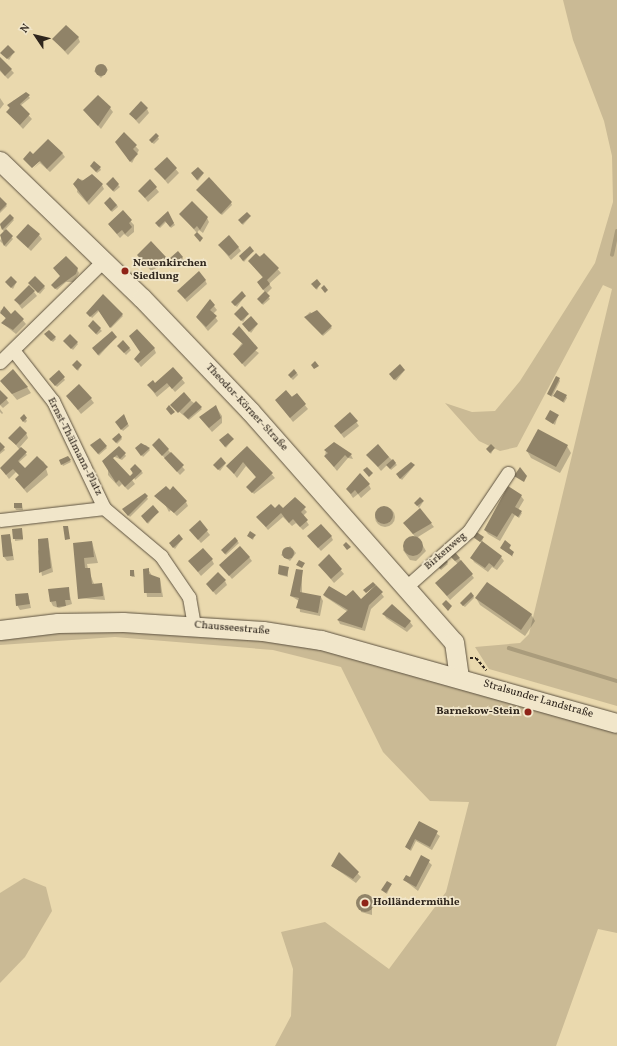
<!DOCTYPE html>
<meta charset="utf-8">
<style>
body{margin:0}
#map{position:relative;width:617px;height:1046px;overflow:hidden;background:#ead9ae;font-family:Vollkorn,serif}
div>[style]{position:absolute}
.green>*{inset:0;background:#caba95}
.shadow>*{inset:0;background:#0003}
.round{border-radius:50%}
.stream>*{height:3.5px;margin:-1.75px;padding:0 1.75px;transform-origin:1.75px;border-radius:1.75px;background:#aa9c7c}
.building>*{inset:0;background:#908368}
.path>*{height:2px;margin-top:-1px;transform-origin:0;background:repeating-linear-gradient(90deg,#2e251c 0 3px,transparent 0 5px)}
.roads{filter:drop-shadow(0 0 1px #5d5240) drop-shadow(0 0 1px #5d5240)}
.street>*{height:13px;margin:-6.5px;padding:0 6.5px;transform-origin:6.5px;border-radius:6.5px;background:#f1e6ca}
.secondary>*{height:19px;margin:-9.5px;padding:0 9.5px;transform-origin:9.5px;border-radius:9.5px;background:#f1e6ca}
.dots>*{width:11px;height:11px;translate:-50% -50%;box-sizing:border-box;border:2px solid #f1e6ca;border-radius:50%}
span{translate:-50% -50%;white-space:nowrap;text-align:center;line-height:1.15;-webkit-text-stroke:3.5px #f1e6ca;paint-order:stroke}
.poi-label{font-size:11px;color:#2e251c;font-weight:700}
.left{translate:0 -50%;text-align:left}
.right{translate:-100% -50%;text-align:right}
.street-label{font-size:11px;color:#2e251c}
.north{position:absolute;left:16px;top:16px;width:40px;height:40px;-webkit-text-stroke:3px #f1e6ca;paint-order:stroke;rotate:305deg;font-size:11px;font-weight:700;line-height:16px;text-align:center;color:#2e251c}
.north::after{content:'';display:block;margin:auto;width:14px;height:18px;background:#2e251c;clip-path:polygon(50% 0,100% 100%,50% 72%,0 100%)}
</style>
<div id="map">
<div class="green">
<div style="clip-path:polygon(563px 0,617px 0,617px 706px,489px 669px,475px 647px,520px 643px,529px 634px,612px 289px,603px 285px,517px 447px,500px 451px,479px 441px,445px 403px,472px 412px,495px 411px,520px 381px,595px 263px,613px 202px,612px 156px,604px 121px,573px 40px)"></div>
<div style="clip-path:polygon(123px 630px,262px 639px,320px 648px,617px 730px,617px 933px,598px 929px,556px 1046px,275px 1046px,291px 1016px,293px 969px,281px 932px,325px 922px,389px 969px,446px 892px,469px 802px,430px 801px,383px 752px,341px 667px,273px 650px,115px 637px,0 645px,0 636px)"></div>
<div style="clip-path:polygon(24px 878px,46px 887px,52px 911px,25px 957px,0 983px,0 893px)"></div>
</div>
<div class="shadow">
<div style="clip-path:polygon(78px 37px,80px 42px,68px 55px,54px 40px)"></div>
<div style="clip-path:polygon(14px 52px,9px 60px,3px 54px)"></div>
<div style="clip-path:polygon(0 58px,14px 73px,8px 79px,0 71px)"></div>
<div style="clip-path:polygon(103px 64px,108px 70px,101px 78px,94px 71px)"></div>
<div style="clip-path:polygon(26px 93px,30px 98px,20px 106px,32px 119px,23px 129px,7px 112px,14px 100px,21px 105px,18px 101px)"></div>
<div style="clip-path:polygon(0 98px,4px 104px,0 109px)"></div>
<div style="clip-path:polygon(110px 108px,113px 112px,101px 129px,84px 110px)"></div>
<div style="clip-path:polygon(147px 109px,149px 113px,139px 124px,130px 114px)"></div>
<div style="clip-path:polygon(124px 134px,139px 150px,132px 163px,127px 158px)"></div>
<div style="clip-path:polygon(156px 134px,159px 139px,154px 144px,151px 142px)"></div>
<div style="clip-path:polygon(62px 153px,65px 157px,50px 172px,40px 163px,33px 169px,40px 162px,33px 156px)"></div>
<div style="clip-path:polygon(167px 159px,179px 173px,168px 184px,156px 169px)"></div>
<div style="clip-path:polygon(91px 166px,100px 168px,101px 170px,97px 173px)"></div>
<div style="clip-path:polygon(203px 174px,198px 181px,193px 175px)"></div>
<div style="clip-path:polygon(79px 179px,102px 185px,104px 189px,89px 205px,77px 192px)"></div>
<div style="clip-path:polygon(113px 179px,120px 187px,114px 192px,108px 186px)"></div>
<div style="clip-path:polygon(150px 181px,159px 192px,148px 202px,139px 191px)"></div>
<div style="clip-path:polygon(197px 190px,231px 203px,232px 205px,222px 215px,219px 213px)"></div>
<div style="clip-path:polygon(0 199px,7px 206px,0 213px)"></div>
<div style="clip-path:polygon(105px 204px,117px 205px,118px 207px,112px 212px)"></div>
<div style="clip-path:polygon(122px 212px,134px 225px,134px 232px,128px 237px,124px 234px,120px 238px,109px 225px)"></div>
<div style="clip-path:polygon(167px 213px,175px 225px,171px 228px,166px 222px,160px 228px,157px 225px)"></div>
<div style="clip-path:polygon(180px 214px,207px 218px,209px 222px,203px 233px,199px 230px,197px 233px)"></div>
<div style="clip-path:polygon(10px 216px,14px 220px,5px 230px,13px 239px,6px 247px,0 241px,4px 232px,0 225px)"></div>
<div style="clip-path:polygon(250px 217px,243px 225px,240px 222px)"></div>
<div style="clip-path:polygon(39px 235px,42px 239px,31px 251px,17px 238px)"></div>
<div style="clip-path:polygon(219px 245px,238px 247px,241px 251px,231px 260px)"></div>
<div style="clip-path:polygon(253px 251px,244px 262px,241px 258px)"></div>
<div style="clip-path:polygon(178px 252px,184px 260px,177px 265px,172px 260px)"></div>
<div style="clip-path:polygon(264px 254px,281px 273px,269px 284px,272px 288px,266px 294px,270px 299px,263px 305px,259px 300px,265px 292px,258px 283px,263px 278px,249px 261px)"></div>
<div style="clip-path:polygon(138px 255px,165px 258px,167px 262px,151px 271px)"></div>
<div style="clip-path:polygon(54px 268px,77px 269px,79px 273px,74px 282px,66px 282px,57px 290px,53px 286px,61px 277px)"></div>
<div style="clip-path:polygon(35px 277px,45px 288px,40px 294px,30px 285px)"></div>
<div style="clip-path:polygon(205px 280px,207px 284px,187px 302px,178px 291px)"></div>
<div style="clip-path:polygon(16px 283px,13px 289px,7px 284px)"></div>
<div style="clip-path:polygon(320px 284px,317px 290px,313px 286px)"></div>
<div style="clip-path:polygon(34px 292px,37px 296px,22px 309px,15px 300px)"></div>
<div style="clip-path:polygon(103px 295px,123px 316px,111px 328px,99px 311px,92px 318px,89px 314px)"></div>
<div style="clip-path:polygon(245px 296px,237px 307px,233px 304px)"></div>
<div style="clip-path:polygon(210px 301px,217px 310px,213px 314px,218px 321px,208px 331px,197px 318px)"></div>
<div style="clip-path:polygon(4px 308px,11px 315px,15px 311px,26px 324px,16px 334px,2px 323px,6px 319px,0 311px)"></div>
<div style="clip-path:polygon(310px 312px,332px 328px,323px 336px,305px 317px)"></div>
<div style="clip-path:polygon(248px 314px,243px 322px,236px 315px)"></div>
<div style="clip-path:polygon(93px 322px,102px 331px,97px 335px,90px 328px)"></div>
<div style="clip-path:polygon(257px 325px,251px 333px,245px 326px)"></div>
<div style="clip-path:polygon(46px 336px,55px 338px,56px 339px,53px 342px)"></div>
<div style="clip-path:polygon(234px 336px,259px 353px,245px 367px,234px 354px,242px 343px)"></div>
<div style="clip-path:polygon(116px 337px,99px 356px,93px 349px)"></div>
<div style="clip-path:polygon(123px 341px,131px 350px,126px 355px,119px 347px)"></div>
<div style="clip-path:polygon(66px 343px,77px 343px,78px 344px,73px 350px)"></div>
<div style="clip-path:polygon(137px 347px,154px 348px,156px 353px,141px 367px,135px 359px,141px 353px)"></div>
<div style="clip-path:polygon(81px 366px,78px 371px,74px 367px)"></div>
<div style="clip-path:polygon(173px 368px,185px 383px,175px 392px,170px 386px,157px 397px,149px 386px,155px 385px)"></div>
<div style="clip-path:polygon(404px 371px,396px 381px,391px 375px)"></div>
<div style="clip-path:polygon(59px 372px,65px 380px,57px 387px,51px 381px)"></div>
<div style="clip-path:polygon(297px 373px,298px 375px,293px 380px,290px 377px)"></div>
<div style="clip-path:polygon(559px 379px,560px 381px,552px 397px,548px 394px)"></div>
<div style="clip-path:polygon(1px 381px,27px 387px,31px 393px,17px 400px)"></div>
<div style="clip-path:polygon(0 391px,9px 403px,3px 408px,0 405px)"></div>
<div style="clip-path:polygon(296px 394px,308px 409px,293px 422px,279px 404px)"></div>
<div style="clip-path:polygon(67px 396px,91px 399px,94px 403px,81px 414px)"></div>
<div style="clip-path:polygon(555px 396px,566px 396px,567px 398px,564px 403px)"></div>
<div style="clip-path:polygon(190px 400px,202px 409px,189px 420px,171px 405px)"></div>
<div style="clip-path:polygon(216px 407px,222px 416px,222px 423px,212px 432px,200px 418px)"></div>
<div style="clip-path:polygon(0 409px,3px 413px,2px 414px,0 412px)"></div>
<div style="clip-path:polygon(350px 413px,359px 426px,344px 438px,335px 426px)"></div>
<div style="clip-path:polygon(24px 416px,27px 421px,25px 423px,22px 420px)"></div>
<div style="clip-path:polygon(124px 416px,129px 426px,123px 431px,117px 424px)"></div>
<div style="clip-path:polygon(558px 416px,555px 425px,546px 419px)"></div>
<div style="clip-path:polygon(26px 433px,28px 438px,20px 447px,27px 455px,18px 463px,25px 469px,37px 457px,44px 462px,48px 475px,27px 493px,16px 480px,20px 476px,16px 472px,9px 479px,1px 468px,20px 450px,10px 438px)"></div>
<div style="clip-path:polygon(119px 434px,122px 439px,117px 444px,115px 440px)"></div>
<div style="clip-path:polygon(159px 439px,185px 470px,180px 475px,153px 445px)"></div>
<div style="clip-path:polygon(233px 439px,226px 448px,222px 442px)"></div>
<div style="clip-path:polygon(0 444px,5px 450px,0 454px)"></div>
<div style="clip-path:polygon(146px 445px,150px 450px,143px 457px,137px 448px)"></div>
<div style="clip-path:polygon(378px 446px,397px 465px,391px 470px,387px 465px,381px 471px,368px 455px)"></div>
<div style="clip-path:polygon(567px 446px,571px 453px,560px 473px,531px 458px,527px 451px)"></div>
<div style="clip-path:polygon(93px 447px,106px 447px,107px 448px,99px 455px)"></div>
<div style="clip-path:polygon(119px 447px,126px 456px,122px 460px,110px 455px)"></div>
<div style="clip-path:polygon(247px 447px,275px 478px,254px 494px,249px 488px,257px 478px,246px 466px,237px 478px,228px 466px)"></div>
<div style="clip-path:polygon(494px 448px,491px 454px,487px 450px)"></div>
<div style="clip-path:polygon(326px 450px,351px 455px,353px 459px,348px 458px,337px 471px,325px 456px)"></div>
<div style="clip-path:polygon(68px 457px,71px 462px,63px 466px,60px 460px)"></div>
<div style="clip-path:polygon(226px 463px,220px 471px,216px 467px)"></div>
<div style="clip-path:polygon(135px 465px,143px 473px,135px 480px,131px 469px)"></div>
<div style="clip-path:polygon(414px 466px,402px 480px,398px 476px)"></div>
<div style="clip-path:polygon(108px 469px,132px 480px,135px 484px,128px 490px,122px 484px,119px 487px,108px 475px)"></div>
<div style="clip-path:polygon(369px 485px,371px 489px,361px 498px,358px 494px,353px 498px,347px 489px)"></div>
<div style="clip-path:polygon(145px 494px,148px 499px,130px 517px,124px 511px)"></div>
<div style="clip-path:polygon(521px 496px,524px 500px,518px 510px,522px 513px,519px 518px,515px 515px,500px 541px,488px 534px,485px 530px)"></div>
<div style="clip-path:polygon(157px 498px,186px 502px,188px 506px,177px 516px,171px 510px,169px 512px,162px 499px)"></div>
<div style="clip-path:polygon(295px 499px,307px 512px,303px 516px,309px 525px,303px 530px,296px 523px,292px 526px,283px 517px,268px 530px,257px 517px,283px 509px)"></div>
<div style="clip-path:polygon(423px 502px,419px 508px,416px 504px)"></div>
<div style="clip-path:polygon(22px 504px,23px 510px,16px 510px,15px 508px)"></div>
<div class="round" style="left:375px;top:507px;width:20px;height:20px"></div>
<div style="clip-path:polygon(420px 510px,434px 527px,418px 537px,426px 551px,416px 561px,410px 560px,403px 550px,416px 538px,404px 523px)"></div>
<div style="clip-path:polygon(158px 512px,148px 524px,143px 518px)"></div>
<div style="clip-path:polygon(200px 522px,210px 535px,201px 543px,190px 530px)"></div>
<div style="clip-path:polygon(21px 529px,23px 540px,15px 541px,14px 530px)"></div>
<div style="clip-path:polygon(10px 535px,14px 560px,7px 561px,4px 557px)"></div>
<div style="clip-path:polygon(255px 535px,253px 540px,248px 536px)"></div>
<div style="clip-path:polygon(331px 536px,333px 540px,321px 551px,311px 540px)"></div>
<div style="clip-path:polygon(474px 538px,483px 538px,482px 542px,501px 557px,504px 561px,497px 570px,492px 567px,488px 572px,474px 562px,472px 558px,482px 543px)"></div>
<div style="clip-path:polygon(48px 539px,53px 572px,42px 576px,38px 551px)"></div>
<div style="clip-path:polygon(182px 539px,175px 549px,171px 545px)"></div>
<div style="clip-path:polygon(235px 539px,239px 543px,226px 555px,223px 552px)"></div>
<div style="clip-path:polygon(92px 542px,98px 563px,87px 564px,88px 569px,94px 584px,101px 584px,103px 588px,105px 600px,79px 598px,74px 544px)"></div>
<div style="clip-path:polygon(511px 545px,509px 550px,513px 557px,501px 548px)"></div>
<div style="clip-path:polygon(290px 546px,296px 553px,290px 561px,281px 555px)"></div>
<div style="clip-path:polygon(329px 556px,344px 574px,334px 583px,319px 565px)"></div>
<div style="clip-path:polygon(249px 557px,252px 561px,232px 579px,220px 565px)"></div>
<div style="clip-path:polygon(451px 557px,459px 558px,474px 578px,450px 600px,436px 583px,458px 564px)"></div>
<div style="clip-path:polygon(212px 560px,214px 564px,201px 576px,189px 561px)"></div>
<div style="clip-path:polygon(447px 563px,448px 564px,441px 570px,439px 567px)"></div>
<div style="clip-path:polygon(288px 568px,288px 577px,280px 575px,279px 574px)"></div>
<div style="clip-path:polygon(144px 569px,148px 569px,154px 579px,160px 579px,163px 597px,147px 597px)"></div>
<div style="clip-path:polygon(134px 571px,135px 577px,132px 577px,131px 576px)"></div>
<div style="clip-path:polygon(302px 571px,302px 593px,321px 597px,323px 601px,320px 616px,300px 612px,299px 601px,291px 596px)"></div>
<div style="clip-path:polygon(225px 581px,227px 585px,216px 595px,210px 588px)"></div>
<div style="clip-path:polygon(375px 585px,384px 597px,371px 609px,365px 631px,340px 624px,338px 620px,348px 612px,324px 596px,361px 601px)"></div>
<div style="clip-path:polygon(68px 588px,72px 604px,59px 608px,53px 606px,51px 602px)"></div>
<div style="clip-path:polygon(28px 594px,31px 608px,20px 610px,17px 605px)"></div>
<div style="clip-path:polygon(473px 596px,474px 598px,465px 607px,462px 605px)"></div>
<div style="clip-path:polygon(476px 598px,531px 614px,535px 621px,525px 636px,480px 605px)"></div>
<div style="clip-path:polygon(392px 605px,410px 622px,413px 626px,407px 632px,386px 618px,384px 614px)"></div>
<div style="clip-path:polygon(419px 822px,440px 836px,432px 850px,416px 841px,411px 851px,406px 847px)"></div>
<div style="clip-path:polygon(339px 854px,361px 877px,356px 883px,332px 866px)"></div>
<div style="clip-path:polygon(422px 856px,432px 865px,418px 891px,404px 880px,406px 876px,410px 879px)"></div>
<div style="clip-path:polygon(391px 885px,387px 894px,384px 892px,383px 890px)"></div>
<div style="clip-path:polygon(361px 897px,372px 899px,372px 915px,361px 912px)"></div>
</div>
<div class="stream">
<div style="left:612px;top:255px;width:24px;rotate:-78deg"></div>
<div style="left:509px;top:648px;width:113px;rotate:17deg"></div>
</div>
<div class="building">
<div style="clip-path:polygon(66px 25px,79px 37px,65px 51px,52px 39px)"></div>
<div style="clip-path:polygon(8px 45px,15px 52px,7px 59px,0 53px)"></div>
<div style="clip-path:polygon(0 57px,12px 69px,5px 76px,0 70px)"></div>
<div class="round" style="left:95px;top:64px;width:12px;height:12px"></div>
<div style="clip-path:polygon(26px 92px,30px 95px,20px 104px,30px 114px,20px 125px,6px 112px,10px 108px,7px 105px)"></div>
<div style="clip-path:polygon(98px 95px,111px 107px,98px 126px,83px 110px)"></div>
<div style="clip-path:polygon(141px 101px,148px 108px,136px 120px,129px 114px)"></div>
<div style="clip-path:polygon(124px 132px,137px 145px,133px 149px,138px 154px,130px 162px,115px 142px)"></div>
<div style="clip-path:polygon(156px 133px,159px 136px,152px 143px,149px 140px)"></div>
<div style="clip-path:polygon(48px 139px,63px 153px,47px 169px,40px 161px,32px 168px,23px 159px,30px 151px,33px 154px)"></div>
<div style="clip-path:polygon(167px 157px,177px 168px,165px 180px,154px 169px)"></div>
<div style="clip-path:polygon(94px 161px,101px 167px,96px 172px,90px 166px)"></div>
<div style="clip-path:polygon(198px 167px,204px 173px,197px 180px,191px 173px)"></div>
<div style="clip-path:polygon(92px 174px,103px 184px,87px 202px,73px 184px,78px 178px,82px 181px)"></div>
<div style="clip-path:polygon(113px 177px,119px 184px,113px 191px,106px 184px)"></div>
<div style="clip-path:polygon(209px 177px,232px 202px,221px 214px,196px 190px)"></div>
<div style="clip-path:polygon(150px 179px,157px 187px,145px 198px,138px 191px)"></div>
<div style="clip-path:polygon(0 197px,7px 204px,0 211px)"></div>
<div style="clip-path:polygon(110px 197px,117px 205px,111px 211px,104px 203px)"></div>
<div style="clip-path:polygon(192px 201px,208px 217px,200px 230px,197px 226px,194px 229px,179px 214px)"></div>
<div style="clip-path:polygon(123px 210px,132px 220px,129px 223px,132px 227px,125px 234px,122px 230px,117px 234px,108px 224px)"></div>
<div style="clip-path:polygon(168px 211px,174px 223px,170px 227px,165px 221px,159px 227px,155px 223px)"></div>
<div style="clip-path:polygon(247px 212px,251px 216px,242px 224px,238px 220px)"></div>
<div style="clip-path:polygon(10px 214px,14px 218px,2px 230px,0 224px)"></div>
<div style="clip-path:polygon(28px 224px,40px 234px,28px 248px,16px 237px)"></div>
<div style="clip-path:polygon(6px 229px,13px 236px,4px 246px,0 235px)"></div>
<div style="clip-path:polygon(197px 232px,203px 238px,200px 242px,194px 235px)"></div>
<div style="clip-path:polygon(229px 235px,239px 247px,229px 256px,218px 245px)"></div>
<div style="clip-path:polygon(151px 241px,166px 257px,157px 266px,154px 262px,148px 267px,137px 255px)"></div>
<div style="clip-path:polygon(250px 246px,254px 251px,243px 261px,239px 256px)"></div>
<div style="clip-path:polygon(178px 251px,183px 257px,176px 264px,170px 258px)"></div>
<div style="clip-path:polygon(256px 253px,260px 257px,264px 253px,279px 268px,267px 280px,270px 284px,263px 290px,257px 282px,263px 277px,248px 261px)"></div>
<div style="clip-path:polygon(66px 256px,78px 268px,76px 274px,55px 289px,51px 285px,60px 276px,53px 268px)"></div>
<div style="clip-path:polygon(199px 271px,206px 280px,185px 299px,177px 291px)"></div>
<div style="clip-path:polygon(11px 276px,17px 282px,11px 288px,5px 282px)"></div>
<div style="clip-path:polygon(35px 276px,45px 286px,38px 293px,28px 283px)"></div>
<div style="clip-path:polygon(317px 279px,321px 284px,316px 289px,311px 284px)"></div>
<div style="clip-path:polygon(29px 285px,35px 291px,20px 305px,14px 300px)"></div>
<div style="clip-path:polygon(324px 285px,328px 290px,325px 293px,321px 288px)"></div>
<div style="clip-path:polygon(242px 291px,246px 296px,235px 306px,231px 302px)"></div>
<div style="clip-path:polygon(265px 291px,270px 296px,262px 304px,257px 299px)"></div>
<div style="clip-path:polygon(103px 294px,123px 314px,110px 328px,98px 310px,90px 317px,86px 313px)"></div>
<div style="clip-path:polygon(210px 299px,215px 305px,210px 310px,217px 316px,206px 327px,196px 317px)"></div>
<div style="clip-path:polygon(4px 306px,11px 314px,15px 310px,24px 319px,13px 330px,1px 323px,6px 318px,0 313px)"></div>
<div style="clip-path:polygon(242px 306px,249px 314px,241px 321px,234px 314px)"></div>
<div style="clip-path:polygon(317px 310px,332px 326px,322px 335px,304px 317px)"></div>
<div style="clip-path:polygon(251px 316px,258px 324px,249px 332px,242px 324px)"></div>
<div style="clip-path:polygon(93px 320px,101px 328px,96px 334px,88px 326px)"></div>
<div style="clip-path:polygon(239px 326px,258px 348px,242px 364px,233px 354px,243px 344px,232px 334px)"></div>
<div style="clip-path:polygon(137px 329px,155px 348px,138px 363px,134px 359px,140px 352px,129px 336px)"></div>
<div style="clip-path:polygon(49px 330px,56px 337px,51px 341px,44px 334px)"></div>
<div style="clip-path:polygon(112px 331px,117px 337px,98px 355px,92px 348px)"></div>
<div style="clip-path:polygon(70px 334px,78px 342px,71px 349px,63px 341px)"></div>
<div style="clip-path:polygon(123px 340px,130px 348px,124px 353px,117px 346px)"></div>
<div style="clip-path:polygon(77px 360px,82px 365px,77px 370px,72px 365px)"></div>
<div style="clip-path:polygon(315px 361px,319px 366px,314px 369px,311px 365px)"></div>
<div style="clip-path:polygon(400px 364px,405px 370px,394px 380px,389px 374px)"></div>
<div style="clip-path:polygon(173px 367px,183px 378px,172px 389px,167px 383px,155px 393px,147px 385px,153px 380px,155px 383px)"></div>
<div style="clip-path:polygon(13px 369px,28px 387px,12px 394px,0 381px)"></div>
<div style="clip-path:polygon(294px 369px,297px 373px,291px 378px,288px 375px)"></div>
<div style="clip-path:polygon(59px 370px,65px 377px,55px 386px,49px 379px)"></div>
<div style="clip-path:polygon(556px 376px,560px 378px,551px 396px,547px 394px)"></div>
<div style="clip-path:polygon(79px 384px,92px 398px,78px 410px,66px 396px)"></div>
<div style="clip-path:polygon(0 390px,8px 398px,0 405px)"></div>
<div style="clip-path:polygon(286px 390px,292px 397px,297px 393px,306px 404px,290px 418px,275px 400px)"></div>
<div style="clip-path:polygon(557px 390px,567px 395px,563px 402px,553px 396px)"></div>
<div style="clip-path:polygon(184px 392px,191px 400px,178px 413px,170px 405px)"></div>
<div style="clip-path:polygon(196px 401px,202px 407px,188px 419px,183px 414px)"></div>
<div style="clip-path:polygon(169px 405px,175px 412px,171px 415px,166px 409px)"></div>
<div style="clip-path:polygon(216px 405px,221px 418px,209px 428px,199px 417px)"></div>
<div style="clip-path:polygon(550px 410px,559px 415px,553px 424px,545px 419px)"></div>
<div style="clip-path:polygon(350px 412px,358px 421px,341px 434px,334px 426px)"></div>
<div style="clip-path:polygon(24px 414px,27px 418px,23px 422px,20px 418px)"></div>
<div style="clip-path:polygon(124px 414px,128px 424px,121px 430px,115px 422px)"></div>
<div style="clip-path:polygon(20px 426px,27px 433px,16px 445px,8px 438px)"></div>
<div style="clip-path:polygon(538px 429px,568px 445px,556px 467px,526px 451px)"></div>
<div style="clip-path:polygon(119px 433px,122px 437px,116px 443px,112px 439px)"></div>
<div style="clip-path:polygon(228px 433px,234px 439px,225px 447px,219px 440px)"></div>
<div style="clip-path:polygon(100px 438px,107px 446px,98px 454px,90px 445px)"></div>
<div style="clip-path:polygon(159px 438px,169px 449px,162px 456px,152px 445px)"></div>
<div style="clip-path:polygon(0 442px,5px 447px,0 452px)"></div>
<div style="clip-path:polygon(334px 442px,352px 454px,348px 458px,345px 455px,334px 467px,324px 456px,328px 453px,324px 450px)"></div>
<div style="clip-path:polygon(141px 443px,150px 448px,141px 456px,135px 448px)"></div>
<div style="clip-path:polygon(378px 444px,389px 457px,378px 467px,366px 455px)"></div>
<div style="clip-path:polygon(491px 444px,495px 448px,490px 453px,486px 449px)"></div>
<div style="clip-path:polygon(119px 446px,126px 453px,120px 459px,117px 455px,113px 458px,130px 476px,133px 473px,130px 469px,135px 464px,142px 471px,125px 487px,119px 480px,116px 483px,102px 461px)"></div>
<div style="clip-path:polygon(247px 446px,273px 473px,252px 493px,246px 487px,256px 477px,243px 462px,234px 474px,226px 466px)"></div>
<div style="clip-path:polygon(21px 447px,27px 452px,18px 461px,25px 468px,37px 456px,48px 467px,24px 489px,15px 479px,19px 475px,13px 469px,6px 475px,0 468px)"></div>
<div style="clip-path:polygon(171px 452px,184px 465px,177px 472px,164px 458px)"></div>
<div style="clip-path:polygon(68px 456px,71px 460px,61px 465px,59px 460px)"></div>
<div style="clip-path:polygon(221px 457px,226px 463px,218px 470px,213px 465px)"></div>
<div style="clip-path:polygon(393px 459px,396px 463px,390px 469px,386px 465px)"></div>
<div style="clip-path:polygon(411px 462px,415px 465px,400px 479px,396px 474px)"></div>
<div style="clip-path:polygon(367px 467px,373px 473px,369px 477px,363px 470px)"></div>
<div style="clip-path:polygon(520px 467px,527px 476px,524px 482px,514px 476px)"></div>
<div style="clip-path:polygon(360px 473px,370px 484px,358px 494px,355px 490px,351px 494px,346px 489px)"></div>
<div style="clip-path:polygon(166px 486px,170px 490px,173px 486px,187px 501px,174px 513px,154px 496px)"></div>
<div style="clip-path:polygon(508px 486px,522px 495px,515px 507px,522px 511px,518px 517px,512px 513px,497px 537px,484px 530px)"></div>
<div style="clip-path:polygon(145px 493px,148px 496px,128px 516px,122px 509px)"></div>
<div style="clip-path:polygon(295px 497px,306px 507px,301px 512px,308px 520px,300px 527px,293px 519px,289px 523px,281px 513px,266px 527px,256px 517px,271px 504px,275px 508px,279px 504px,283px 508px)"></div>
<div style="clip-path:polygon(420px 497px,424px 501px,417px 506px,414px 503px)"></div>
<div style="clip-path:polygon(14px 503px,22px 503px,22px 508px,14px 508px)"></div>
<div style="clip-path:polygon(153px 505px,159px 512px,147px 523px,141px 516px)"></div>
<div class="round" style="left:375px;top:506px;width:18px;height:18px"></div>
<div style="clip-path:polygon(420px 508px,432px 523px,413px 534px,403px 523px)"></div>
<div style="clip-path:polygon(200px 520px,208px 530px,198px 540px,189px 530px)"></div>
<div style="clip-path:polygon(321px 524px,332px 536px,318px 548px,307px 536px)"></div>
<div style="clip-path:polygon(63px 526px,68px 526px,70px 539px,65px 540px)"></div>
<div style="clip-path:polygon(22px 528px,23px 539px,13px 539px,12px 529px)"></div>
<div style="clip-path:polygon(250px 531px,256px 535px,252px 539px,247px 536px)"></div>
<div style="clip-path:polygon(475px 531px,484px 537px,480px 542px,472px 536px)"></div>
<div style="clip-path:polygon(10px 534px,13px 556px,3px 557px,1px 535px)"></div>
<div style="clip-path:polygon(179px 534px,183px 539px,173px 548px,169px 543px)"></div>
<div class="round" style="left:403px;top:536px;width:20px;height:20px"></div>
<div style="clip-path:polygon(235px 537px,238px 541px,225px 554px,221px 550px)"></div>
<div style="clip-path:polygon(48px 538px,51px 568px,39px 573px,38px 539px)"></div>
<div style="clip-path:polygon(505px 540px,511px 545px,509px 548px,514px 552px,512px 556px,500px 548px)"></div>
<div style="clip-path:polygon(92px 541px,94px 557px,84px 558px,85px 568px,90px 568px,92px 584px,102px 583px,103px 596px,78px 599px,73px 543px)"></div>
<div style="clip-path:polygon(482px 541px,502px 556px,494px 567px,489px 563px,485px 568px,470px 558px)"></div>
<div style="clip-path:polygon(346px 542px,351px 547px,347px 550px,343px 545px)"></div>
<div style="clip-path:polygon(240px 546px,250px 557px,229px 576px,219px 565px)"></div>
<div class="round" style="left:282px;top:547px;width:12px;height:12px"></div>
<div style="clip-path:polygon(203px 548px,213px 559px,198px 572px,188px 561px)"></div>
<div style="clip-path:polygon(454px 551px,460px 558px,455px 561px,449px 555px)"></div>
<div style="clip-path:polygon(329px 554px,342px 569px,331px 579px,318px 565px)"></div>
<div style="clip-path:polygon(445px 559px,448px 562px,440px 569px,437px 565px)"></div>
<div style="clip-path:polygon(299px 560px,305px 563px,302px 568px,296px 565px)"></div>
<div style="clip-path:polygon(461px 560px,473px 574px,447px 596px,435px 583px)"></div>
<div style="clip-path:polygon(279px 565px,289px 567px,287px 576px,278px 574px)"></div>
<div style="clip-path:polygon(149px 568px,149px 574px,160px 578px,161px 593px,144px 593px,143px 569px)"></div>
<div style="clip-path:polygon(296px 569px,303px 570px,300px 592px,321px 596px,318px 613px,296px 608px,299px 598px,290px 596px)"></div>
<div style="clip-path:polygon(130px 570px,134px 570px,134px 576px,130px 576px)"></div>
<div style="clip-path:polygon(218px 572px,226px 580px,213px 592px,206px 584px)"></div>
<div style="clip-path:polygon(373px 582px,376px 585px,366px 593px,363px 590px)"></div>
<div style="clip-path:polygon(487px 582px,532px 614px,521px 630px,475px 598px)"></div>
<div style="clip-path:polygon(376px 585px,383px 592px,369px 605px,362px 628px,337px 620px,348px 610px,323px 595px,329px 586px,346px 596px,353px 590px,361px 599px)"></div>
<div style="clip-path:polygon(69px 587px,70px 600px,65px 600px,66px 606px,57px 607px,56px 601px,50px 602px,48px 589px)"></div>
<div style="clip-path:polygon(471px 592px,474px 596px,463px 606px,460px 603px)"></div>
<div style="clip-path:polygon(28px 593px,30px 604px,16px 606px,15px 594px)"></div>
<div style="clip-path:polygon(446px 600px,452px 606px,448px 611px,442px 604px)"></div>
<div style="clip-path:polygon(392px 604px,411px 621px,405px 628px,382px 614px)"></div>
<div style="clip-path:polygon(419px 821px,438px 831px,430px 847px,415px 839px,410px 850px,405px 847px)"></div>
<div style="clip-path:polygon(339px 852px,359px 872px,353px 879px,331px 866px)"></div>
<div style="clip-path:polygon(421px 855px,430px 860px,416px 887px,403px 880px,406px 875px,410px 877px)"></div>
<div style="clip-path:polygon(387px 881px,392px 884px,386px 893px,381px 890px)"></div>
<div class="round" style="left:356px;top:894px;width:18px;height:18px"></div>
</div>
<div class="path">
<div style="left:470px;top:658px;width:6px"></div>
<div style="left:476px;top:658px;width:16px;rotate:50deg"></div>
</div>
<div class="roads">
<div class="street">
<div style="left:13px;top:350px;width:65px;rotate:51.9deg"></div>
<div style="left:53px;top:401px;width:119px;rotate:64.5deg"></div>
<div style="left:104px;top:508px;width:75px;rotate:40.1deg"></div>
<div style="left:161px;top:556px;width:50px;rotate:55.7deg"></div>
<div style="left:189px;top:597px;width:29px;rotate:80deg"></div>
<div style="left:0;top:362px;width:144px;rotate:-44.4deg"></div>
<div style="left:0;top:520px;width:105px;rotate:-6.6deg"></div>
<div style="left:406px;top:587px;width:84px;rotate:-41.6deg"></div>
<div style="left:469px;top:531px;width:70px;rotate:-56.1deg"></div>
</div>
<div class="secondary">
<div style="left:0;top:161px;width:197px;rotate:44deg"></div>
<div style="left:142px;top:298px;width:156px;rotate:46.3deg"></div>
<div style="left:250px;top:411px;width:308px;rotate:48.6deg"></div>
<div style="left:454px;top:642px;width:35px;rotate:82deg"></div>
<div style="left:0;top:630px;width:58px;rotate:-6.9deg"></div>
<div style="left:58px;top:623px;width:65px;rotate:-0.9deg"></div>
<div style="left:123px;top:622px;width:140px;rotate:3.7deg"></div>
<div style="left:263px;top:631px;width:59px;rotate:8.8deg"></div>
<div style="left:321px;top:640px;width:307px;rotate:15.7deg"></div>
</div>
</div>
<div class="dots">
<div style="left:125px;top:271px;background:#8f2418"></div>
<div style="left:528px;top:712px;background:#8f2418"></div>
<div style="left:365px;top:903px;background:#8f2418"></div>
</div>
<div class="poi-label">
<span class="left" style="left:133px;top:271px">Neuenkirchen<br>Siedlung</span>
<span class="right" style="left:520px;top:712px">Barnekow-Stein</span>
<span class="left" style="left:373px;top:903px">Holländermühle</span>
</div>
<div class="street-label">
<span style="left:246px;top:408px;rotate:47deg">Theodor-Körner-Straße</span>
<span style="left:74px;top:447px;rotate:63deg">Ernst-Thälmann-Platz</span>
<span style="left:446px;top:552px;rotate:-41deg">Birkenweg</span>
<span style="left:232px;top:629px;rotate:5deg">Chausseestraße</span>
<span style="left:538px;top:700px;rotate:16deg">Stralsunder Landstraße</span>
</div>
<div class="north">N</div>
</div>
